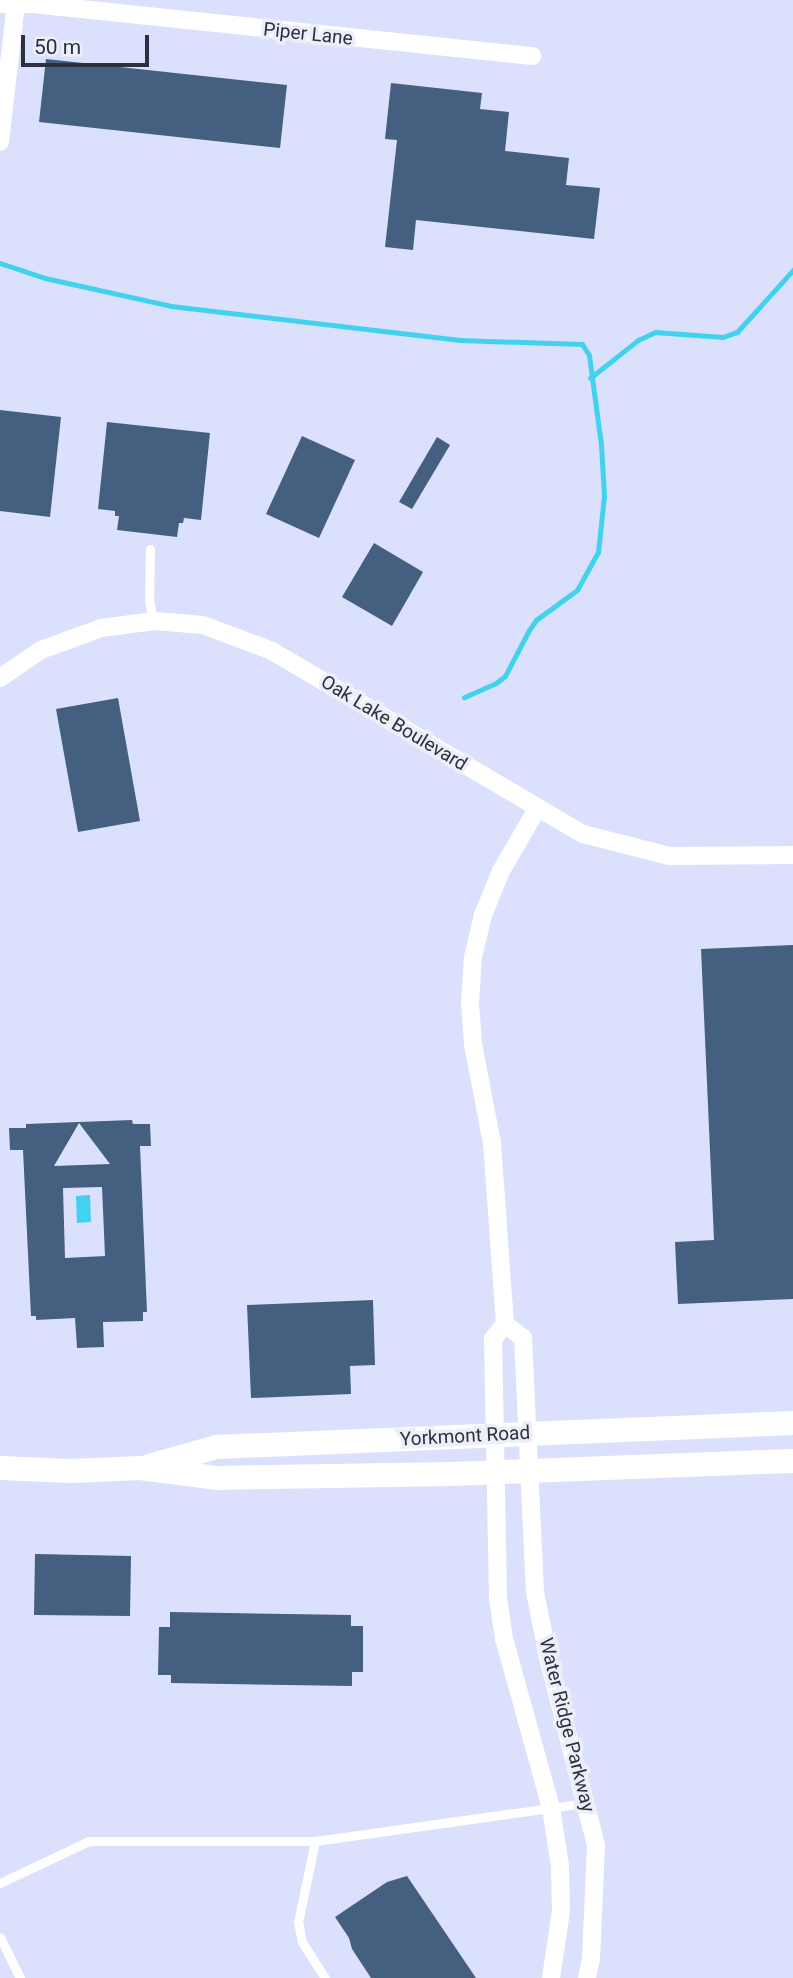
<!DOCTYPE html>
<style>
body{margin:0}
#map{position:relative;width:793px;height:1978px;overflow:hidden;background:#dbe1fc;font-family:Roboto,sans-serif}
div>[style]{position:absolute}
.water>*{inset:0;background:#42d1ee}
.stream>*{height:5px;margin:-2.5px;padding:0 2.5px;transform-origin:2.5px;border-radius:2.5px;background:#42d1ee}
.building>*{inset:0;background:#455f80}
.lane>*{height:9px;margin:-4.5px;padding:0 4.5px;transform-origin:4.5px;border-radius:4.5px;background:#fff}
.street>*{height:18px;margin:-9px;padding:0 9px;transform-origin:9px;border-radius:9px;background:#fff}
.secondary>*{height:24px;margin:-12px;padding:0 12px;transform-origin:12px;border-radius:12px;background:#fff}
span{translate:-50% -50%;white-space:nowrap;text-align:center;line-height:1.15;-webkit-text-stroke:7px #edeff8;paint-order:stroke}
.street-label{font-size:19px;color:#2c3040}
.scale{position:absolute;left:21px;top:35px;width:128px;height:32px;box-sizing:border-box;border:4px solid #2c3040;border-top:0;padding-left:9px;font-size:21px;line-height:24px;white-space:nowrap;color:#2c3040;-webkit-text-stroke:5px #edeff8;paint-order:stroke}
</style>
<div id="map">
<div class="water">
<div style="clip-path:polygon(90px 1195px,91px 1222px,77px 1223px,76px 1196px)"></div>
</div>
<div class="stream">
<div style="left:0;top:263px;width:47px;rotate:18.4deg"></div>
<div style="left:45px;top:278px;width:129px;rotate:12.5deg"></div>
<div style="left:171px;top:306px;width:291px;rotate:6.7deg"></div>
<div style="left:460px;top:340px;width:122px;rotate:1.9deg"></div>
<div style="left:582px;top:344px;width:13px;rotate:58deg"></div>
<div style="left:589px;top:355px;width:91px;rotate:82.4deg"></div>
<div style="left:601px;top:445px;width:51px;rotate:86.6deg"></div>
<div style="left:604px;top:496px;width:56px;rotate:96.1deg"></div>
<div style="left:598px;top:552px;width:43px;rotate:118.9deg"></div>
<div style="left:577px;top:590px;width:51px;rotate:143.8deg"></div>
<div style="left:536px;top:620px;width:12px;rotate:125deg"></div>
<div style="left:529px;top:630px;width:52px;rotate:117.6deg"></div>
<div style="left:505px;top:676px;width:11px;rotate:142deg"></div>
<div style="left:496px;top:683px;width:35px;rotate:156deg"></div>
<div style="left:590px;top:378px;width:61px;rotate:-38.4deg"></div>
<div style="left:638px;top:340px;width:19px;rotate:-25deg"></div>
<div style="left:655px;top:332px;width:68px;rotate:4.2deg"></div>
<div style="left:723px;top:337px;width:15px;rotate:-20deg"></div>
<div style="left:737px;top:332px;width:84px;rotate:-47.9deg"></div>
</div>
<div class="building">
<div style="clip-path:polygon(46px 59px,287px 85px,280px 148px,39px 122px)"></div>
<div style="clip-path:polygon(391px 83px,482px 93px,480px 109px,509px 112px,505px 151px,569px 158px,566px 185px,600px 188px,594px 239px,416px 220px,413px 250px,385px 247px,397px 140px,385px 139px)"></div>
<div style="clip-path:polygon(0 410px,61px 417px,50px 517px,0 511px)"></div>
<div style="clip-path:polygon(107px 422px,210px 433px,201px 520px,184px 518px,183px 523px,179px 523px,177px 537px,117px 530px,119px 516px,115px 516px,115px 511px,98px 509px)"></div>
<div style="clip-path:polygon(302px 436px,355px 460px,319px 538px,266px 514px)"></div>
<div style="clip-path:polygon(437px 437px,450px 445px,412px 509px,399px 502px)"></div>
<div style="clip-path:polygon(374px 543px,423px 572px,392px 626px,342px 597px)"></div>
<div style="clip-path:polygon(118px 698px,140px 821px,78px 832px,56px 709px)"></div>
<div style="clip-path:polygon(793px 945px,793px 1299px,678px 1304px,675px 1242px,714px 1240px,701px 949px)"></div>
<div style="clip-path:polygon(evenodd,132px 1120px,133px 1124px,150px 1124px,151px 1146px,140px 1146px,147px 1312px,143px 1312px,143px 1321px,103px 1322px,104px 1347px,77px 1348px,75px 1318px,36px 1320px,36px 1316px,31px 1316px,23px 1150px,10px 1150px,9px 1128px,26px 1128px,26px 1124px,132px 1120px,79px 1123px,110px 1164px,54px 1166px,79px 1123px,132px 1120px,102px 1187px,105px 1256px,65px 1258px,63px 1188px,102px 1187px)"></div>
<div style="clip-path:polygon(373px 1300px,375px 1365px,350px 1366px,351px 1394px,251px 1398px,247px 1305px)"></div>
<div style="clip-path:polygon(35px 1554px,131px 1556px,130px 1616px,34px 1615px)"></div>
<div style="clip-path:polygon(170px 1612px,351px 1615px,351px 1626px,363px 1626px,363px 1672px,352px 1672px,352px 1686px,171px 1683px,171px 1675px,158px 1675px,159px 1627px,170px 1627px)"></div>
<div style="clip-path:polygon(407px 1876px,476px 1978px,371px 1978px,352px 1949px,349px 1938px,335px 1917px,387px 1882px)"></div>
</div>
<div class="lane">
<div style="left:150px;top:549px;width:50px;rotate:91.1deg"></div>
<div style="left:149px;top:599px;width:23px;rotate:80deg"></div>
<div style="left:0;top:1883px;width:98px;rotate:-25.3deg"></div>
<div style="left:89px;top:1841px;width:226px"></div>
<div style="left:0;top:1937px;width:46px;rotate:64deg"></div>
<div style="left:325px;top:1978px;width:43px;rotate:-122.6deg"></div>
<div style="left:302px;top:1942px;width:20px;rotate:-101deg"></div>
<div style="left:298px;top:1922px;width:83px;rotate:-78.1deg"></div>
<div style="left:315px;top:1841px;width:258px;rotate:-8deg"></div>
</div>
<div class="street">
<div style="left:0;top:4px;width:33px"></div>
<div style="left:33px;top:4px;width:502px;rotate:5.95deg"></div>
<div style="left:0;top:142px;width:139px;rotate:-83.4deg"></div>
<div style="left:0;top:678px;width:50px;rotate:-34.3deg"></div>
<div style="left:41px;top:650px;width:64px;rotate:-20.1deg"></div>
<div style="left:101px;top:628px;width:54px;rotate:-7.4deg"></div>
<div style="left:155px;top:621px;width:48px;rotate:4.8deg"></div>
<div style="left:203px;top:625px;width:74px;rotate:20.6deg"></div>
<div style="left:272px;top:651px;width:361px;rotate:30.5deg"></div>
<div style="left:583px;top:834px;width:89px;rotate:14.3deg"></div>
<div style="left:669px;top:856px;width:124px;rotate:-0.5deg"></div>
<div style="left:505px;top:1324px;width:181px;rotate:-94.1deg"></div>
<div style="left:492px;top:1143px;width:101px;rotate:-100.9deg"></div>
<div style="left:473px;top:1044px;width:41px;rotate:-94.2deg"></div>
<div style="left:470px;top:1003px;width:46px;rotate:-86.3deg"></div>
<div style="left:473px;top:957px;width:43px;rotate:-76.6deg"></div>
<div style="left:483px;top:915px;width:48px;rotate:-67.8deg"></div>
<div style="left:501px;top:871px;width:72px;rotate:-59.9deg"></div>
<div style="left:551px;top:1978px;width:68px;rotate:-81.5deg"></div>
<div style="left:561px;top:1911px;width:45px;rotate:-91.3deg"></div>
<div style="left:560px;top:1866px;width:59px;rotate:-98.8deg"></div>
<div style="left:551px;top:1808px;width:175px;rotate:-105.5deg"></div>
<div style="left:504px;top:1639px;width:41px;rotate:-98.3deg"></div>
<div style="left:498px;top:1598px;width:259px;rotate:-91.1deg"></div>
<div style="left:493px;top:1339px;width:19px;rotate:-51deg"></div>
<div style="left:505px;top:1324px;width:23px;rotate:38deg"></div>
<div style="left:523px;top:1338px;width:254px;rotate:87.3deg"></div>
<div style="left:535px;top:1592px;width:66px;rotate:78.7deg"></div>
<div style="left:548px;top:1657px;width:194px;rotate:75.7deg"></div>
<div style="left:596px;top:1845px;width:114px;rotate:92.5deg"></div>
<div style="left:591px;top:1959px;width:19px;rotate:102deg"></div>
</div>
<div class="secondary">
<div style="left:149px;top:1466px;width:70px;rotate:-15.8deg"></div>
<div style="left:216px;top:1447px;width:577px;rotate:-2.38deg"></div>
<div style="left:0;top:1468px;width:71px;rotate:2.4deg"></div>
<div style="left:71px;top:1471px;width:69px;rotate:-2.5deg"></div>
<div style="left:140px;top:1468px;width:79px;rotate:7.3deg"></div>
<div style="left:218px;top:1478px;width:234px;rotate:-1deg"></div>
<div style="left:452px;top:1474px;width:341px;rotate:-2.2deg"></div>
</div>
<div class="street-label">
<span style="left:308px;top:34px;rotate:6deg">Piper Lane</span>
<span style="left:394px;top:723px;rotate:31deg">Oak Lake Boulevard</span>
<span style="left:465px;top:1436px;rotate:-3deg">Yorkmont Road</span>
<span style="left:567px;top:1725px;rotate:76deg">Water Ridge Parkway</span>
</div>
<div class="scale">50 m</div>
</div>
